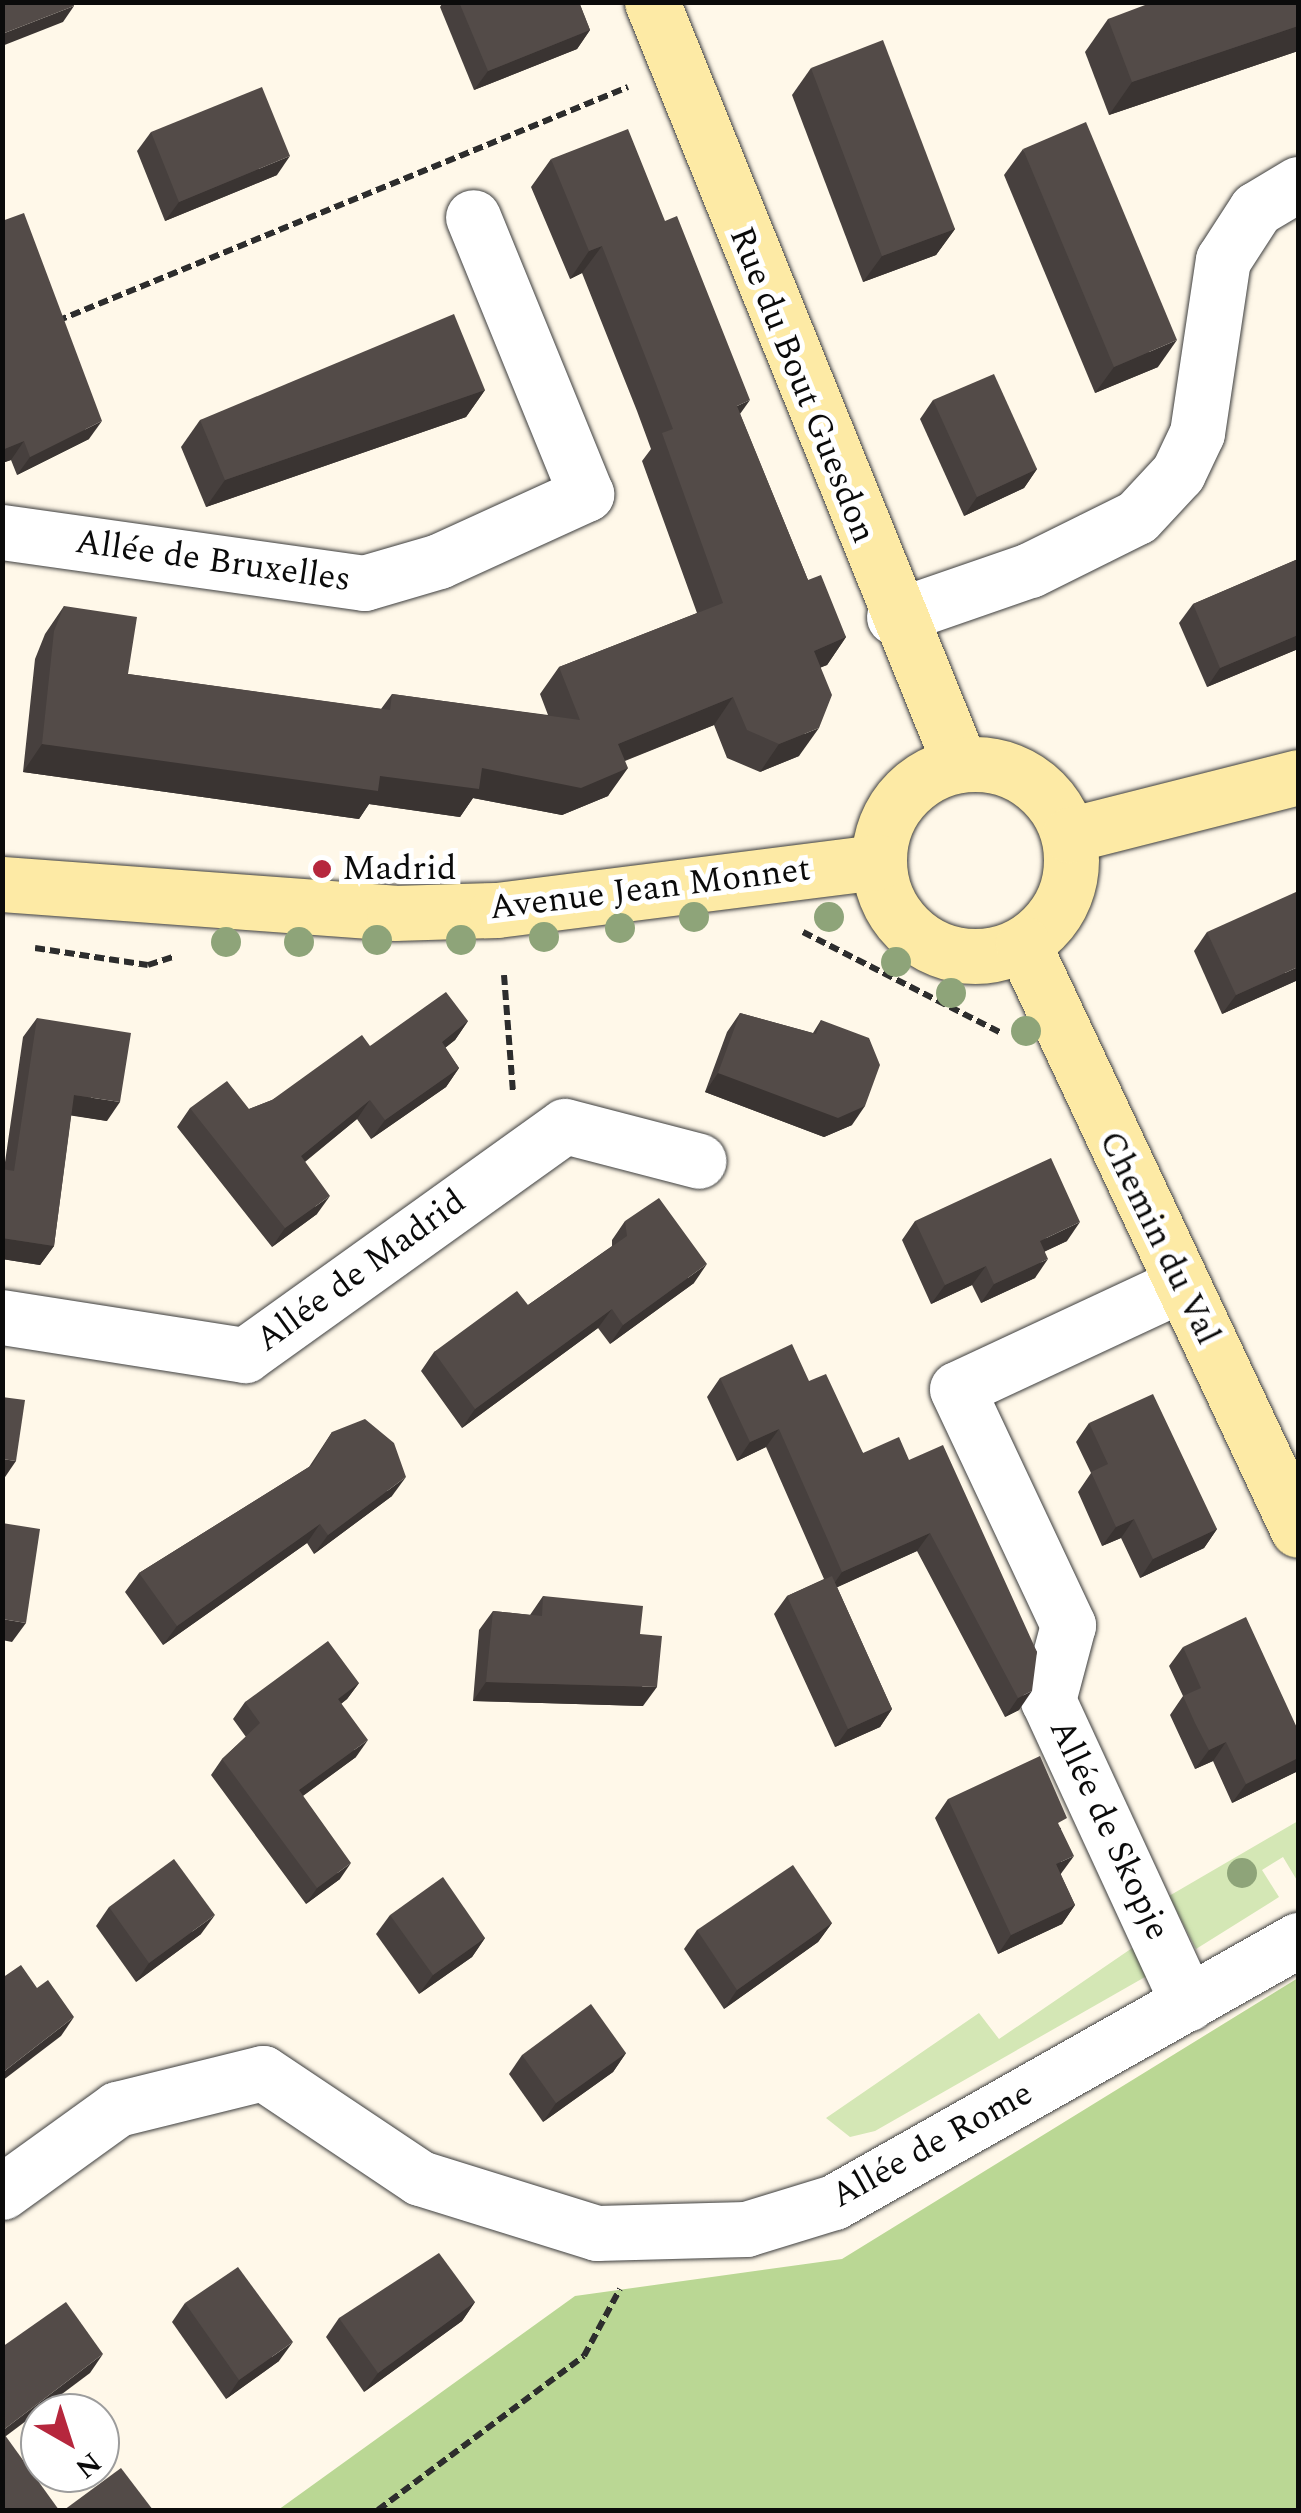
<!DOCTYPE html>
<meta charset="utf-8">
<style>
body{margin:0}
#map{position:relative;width:1301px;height:2513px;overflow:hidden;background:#fff8e9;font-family:Spectral,serif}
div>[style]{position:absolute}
.green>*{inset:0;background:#d4e7b5}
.forest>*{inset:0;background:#bad794}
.path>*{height:6px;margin-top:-3px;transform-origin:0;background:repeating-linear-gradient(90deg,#2d2d2d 0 10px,transparent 0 15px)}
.roads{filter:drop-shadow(0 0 2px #3e3e3e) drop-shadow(0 0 2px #3e3e3e)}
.street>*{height:55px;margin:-27.5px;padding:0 27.5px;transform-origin:27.5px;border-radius:27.5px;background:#fff}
.secondary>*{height:55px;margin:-27.5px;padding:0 27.5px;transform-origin:27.5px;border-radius:27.5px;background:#fdeaa5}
.secondary>.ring{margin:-27.5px;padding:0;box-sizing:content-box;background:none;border:55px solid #fdeaa5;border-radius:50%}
.trees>*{width:30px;height:30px;margin:-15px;border-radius:50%;background:#8ea479}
.wall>*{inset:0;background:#47403e}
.shaded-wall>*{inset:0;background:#3a3432}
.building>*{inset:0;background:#534b48}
.dots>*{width:28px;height:28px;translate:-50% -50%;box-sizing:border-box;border:5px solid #fff;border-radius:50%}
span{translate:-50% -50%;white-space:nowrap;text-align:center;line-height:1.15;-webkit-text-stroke:10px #fff;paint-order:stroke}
.street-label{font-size:35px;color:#0b0b0b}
.poi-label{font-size:35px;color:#0b0b0b}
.left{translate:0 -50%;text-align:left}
.frame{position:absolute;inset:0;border:5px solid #0b0b0b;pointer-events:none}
.north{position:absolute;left:20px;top:2393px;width:100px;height:100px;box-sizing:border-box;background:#fff;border:2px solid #9d9d9d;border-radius:50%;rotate:141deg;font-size:28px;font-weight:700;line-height:40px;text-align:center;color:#0b0b0b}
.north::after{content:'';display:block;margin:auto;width:35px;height:45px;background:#b6273d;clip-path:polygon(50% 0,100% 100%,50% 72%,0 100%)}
</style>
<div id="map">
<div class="green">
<div style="clip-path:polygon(1298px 1821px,1298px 1882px,1283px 1857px,1262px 1870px,1279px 1897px,1196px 1949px,1169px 1896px)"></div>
<div style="clip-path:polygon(1138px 1944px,1152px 1973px,875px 2131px,850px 2137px,826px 2118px,979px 2013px,999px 2039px)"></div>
</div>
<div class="forest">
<div style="clip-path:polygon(1298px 1978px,1298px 2510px,278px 2510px,575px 2296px,842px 2259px)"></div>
</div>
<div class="path">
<div style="left:57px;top:321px;width:617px;rotate:-22.28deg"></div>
<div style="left:803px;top:932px;width:222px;rotate:27deg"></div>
<div style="left:35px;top:948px;width:114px;rotate:8.6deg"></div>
<div style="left:148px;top:965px;width:28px;rotate:-18deg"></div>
<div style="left:504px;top:975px;width:117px;rotate:85.6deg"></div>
<div style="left:378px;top:2510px;width:257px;rotate:-36.8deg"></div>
<div style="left:584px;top:2356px;width:76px;rotate:-61.8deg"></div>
</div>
<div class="roads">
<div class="street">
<div style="left:2px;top:532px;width:366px;rotate:8deg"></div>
<div style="left:364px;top:583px;width:78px;rotate:-16.3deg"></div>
<div style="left:439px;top:561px;width:162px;rotate:-24.5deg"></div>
<div style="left:586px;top:494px;width:299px;rotate:-112.2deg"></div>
<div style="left:894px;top:617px;width:144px;rotate:-19.1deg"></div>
<div style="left:1030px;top:570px;width:119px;rotate:-26.4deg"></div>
<div style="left:1137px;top:517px;width:60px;rotate:-47deg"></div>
<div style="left:1178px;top:473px;width:44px;rotate:-64.6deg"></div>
<div style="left:1197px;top:433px;width:175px;rotate:-81.5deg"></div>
<div style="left:1223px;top:260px;width:61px;rotate:-57.1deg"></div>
<div style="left:1256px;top:209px;width:49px;rotate:-30.8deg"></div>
<div style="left:1182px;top:1284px;width:248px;rotate:155deg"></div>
<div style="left:957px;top:1389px;width:261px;rotate:64.8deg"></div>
<div style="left:1068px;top:1625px;width:78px;rotate:104.9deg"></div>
<div style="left:1048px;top:1700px;width:334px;rotate:65.2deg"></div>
<div style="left:2px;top:1317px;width:246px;rotate:8.9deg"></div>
<div style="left:245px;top:1355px;width:393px;rotate:-35.6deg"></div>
<div style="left:565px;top:1126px;width:138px;rotate:14.6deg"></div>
<div style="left:2px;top:2192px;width:142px;rotate:-35.8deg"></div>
<div style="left:117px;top:2109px;width:150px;rotate:-13.9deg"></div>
<div style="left:263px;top:2073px;width:189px;rotate:33.8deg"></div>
<div style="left:420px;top:2178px;width:185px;rotate:17.3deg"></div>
<div style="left:597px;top:2233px;width:149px;rotate:-1.5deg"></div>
<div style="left:746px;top:2229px;width:92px;rotate:-17.1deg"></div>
<div style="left:834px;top:2202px;width:533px;rotate:-29.45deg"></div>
</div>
<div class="secondary">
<div style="left:652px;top:2px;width:822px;rotate:67.99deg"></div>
<div class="ring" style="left:879px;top:764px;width:137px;height:137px"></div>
<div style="left:1069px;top:835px;width:236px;rotate:-14.2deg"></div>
<div style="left:2px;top:884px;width:393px;rotate:4.2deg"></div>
<div style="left:394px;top:913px;width:103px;rotate:-1.7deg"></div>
<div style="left:497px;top:910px;width:384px;rotate:-7.2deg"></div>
<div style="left:1023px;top:944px;width:647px;rotate:64.86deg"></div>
</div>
</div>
<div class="trees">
<div style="left:694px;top:917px"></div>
<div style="left:829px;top:917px"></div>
<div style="left:620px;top:928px"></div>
<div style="left:544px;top:937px"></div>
<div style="left:377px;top:940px"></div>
<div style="left:461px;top:940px"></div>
<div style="left:226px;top:942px"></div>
<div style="left:299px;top:942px"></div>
<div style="left:896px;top:962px"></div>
<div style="left:951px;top:993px"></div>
<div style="left:1026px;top:1031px"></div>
<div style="left:1242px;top:1873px"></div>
</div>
<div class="wall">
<div style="clip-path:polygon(443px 2px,579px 2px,590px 30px,577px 49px,474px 90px,440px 7px)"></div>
<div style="clip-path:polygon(1298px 2px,1298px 51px,1109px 115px,1085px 52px,1108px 19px)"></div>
<div style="clip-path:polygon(811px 68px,955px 229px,936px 255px,863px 282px,792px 95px)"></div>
<div style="clip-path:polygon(151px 132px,277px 175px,165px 221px,137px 151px)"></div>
<div style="clip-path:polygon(1023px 149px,1158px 367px,1095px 393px,1004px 175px)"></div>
<div style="clip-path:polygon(551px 159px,740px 414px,808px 580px,846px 637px,827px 665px,821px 667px,799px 756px,760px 772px,727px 758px,714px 725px,625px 761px,608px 796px,562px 815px,473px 798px,460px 817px,369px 804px,359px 819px,23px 772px,35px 659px,45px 634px,64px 606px,128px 674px,381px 709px,392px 694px,548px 715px,540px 694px,559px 667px,697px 613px,642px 461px,651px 449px,637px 411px,582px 273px,570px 279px,531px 187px)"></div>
<div style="clip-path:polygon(2px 221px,89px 439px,17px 475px,11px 460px,2px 463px)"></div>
<div style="clip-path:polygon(485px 390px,466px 417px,206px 507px,181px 447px,200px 420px)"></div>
<div style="clip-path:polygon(933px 400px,1037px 469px,1024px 488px,964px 516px,920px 419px)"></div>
<div style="clip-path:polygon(1298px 559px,1298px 649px,1207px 687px,1179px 623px,1193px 604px)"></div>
<div style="clip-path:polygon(1207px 932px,1298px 980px,1222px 1014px,1194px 951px)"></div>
<div style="clip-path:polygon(740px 1013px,813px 1033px,821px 1020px,852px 1125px,824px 1137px,705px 1092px,727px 1032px)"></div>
<div style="clip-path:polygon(37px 1018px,107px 1121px,71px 1115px,54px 1246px,40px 1265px,2px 1259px,2px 1169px,4px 1169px,23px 1037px)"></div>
<div style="clip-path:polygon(468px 1021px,455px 1040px,445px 1048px,459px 1068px,446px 1087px,371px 1139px,357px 1119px,305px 1162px,317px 1214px,272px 1247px,177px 1127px,190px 1108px,249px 1109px,272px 1100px,370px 1046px)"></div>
<div style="clip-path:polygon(625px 1221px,694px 1283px,610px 1344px,598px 1328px,462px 1428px,421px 1371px,434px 1352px,528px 1305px,612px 1246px,612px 1240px)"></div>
<div style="clip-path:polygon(915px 1221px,1067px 1241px,1045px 1251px,1035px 1278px,981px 1303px,972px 1285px,931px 1304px,902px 1240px)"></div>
<div style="clip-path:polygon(720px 1378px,809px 1381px,863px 1453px,909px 1460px,1037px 1652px,1019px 1710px,1005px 1717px,917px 1551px,837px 1587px,892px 1709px,880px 1727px,835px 1747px,774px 1614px,787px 1596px,824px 1579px,766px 1447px,737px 1461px,707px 1397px)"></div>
<div style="clip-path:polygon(1089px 1423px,1217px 1529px,1204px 1548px,1140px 1578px,1121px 1538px,1102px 1546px,1078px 1492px,1091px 1473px,1076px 1442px)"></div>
<div style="clip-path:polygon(332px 1432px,392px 1496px,314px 1554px,307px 1543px,163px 1645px,125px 1592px,139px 1573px,309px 1467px)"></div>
<div style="clip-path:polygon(543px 1596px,640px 1634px,643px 1706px,473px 1701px,479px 1630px,493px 1611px,530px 1615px)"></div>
<div style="clip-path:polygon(1183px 1647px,1298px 1730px,1298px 1768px,1296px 1772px,1232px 1803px,1213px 1761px,1195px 1769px,1170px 1715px,1183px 1696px,1169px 1666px)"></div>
<div style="clip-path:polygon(359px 1683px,347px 1699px,341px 1704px,356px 1757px,303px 1796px,340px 1879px,306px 1904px,211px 1775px,222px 1759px,246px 1737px,233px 1719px,245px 1702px)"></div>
<div style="clip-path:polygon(948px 1799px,1061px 1828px,1061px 1875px,1075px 1905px,1062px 1924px,998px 1954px,935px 1818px)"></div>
<div style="clip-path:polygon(109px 1907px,201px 1934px,136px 1982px,96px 1926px)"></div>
<div style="clip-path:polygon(390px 1915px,485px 1938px,472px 1957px,419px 1994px,376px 1934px)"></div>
<div style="clip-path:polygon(832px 1923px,818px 1942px,724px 2009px,684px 1949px,697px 1930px)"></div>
<div style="clip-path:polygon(626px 2053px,613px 2072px,543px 2122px,509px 2074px,522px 2055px)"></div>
<div style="clip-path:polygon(475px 2302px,462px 2321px,364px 2392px,326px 2337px,339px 2318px)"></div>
<div style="clip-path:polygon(185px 2303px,279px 2361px,226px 2399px,172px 2322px)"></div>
</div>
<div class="shaded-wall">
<div style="clip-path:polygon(74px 6px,63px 22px,2px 46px,2px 34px)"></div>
<div style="clip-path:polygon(1298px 26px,1298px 51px,1109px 115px,1132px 82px)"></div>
<div style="clip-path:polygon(590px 30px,577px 49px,474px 90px,488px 71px)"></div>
<div style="clip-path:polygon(290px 156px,277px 175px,165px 221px,179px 202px)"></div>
<div style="clip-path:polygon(955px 229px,936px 255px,863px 282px,882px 256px)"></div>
<div style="clip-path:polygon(602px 246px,582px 273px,570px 279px,589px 251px)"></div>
<div style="clip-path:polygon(1177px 340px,1158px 367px,1095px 393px,1114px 367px)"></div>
<div style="clip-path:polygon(485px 390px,466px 417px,206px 507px,225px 480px)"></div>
<div style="clip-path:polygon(750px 400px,730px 428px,737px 406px)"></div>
<div style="clip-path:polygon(102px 421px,89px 439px,17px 475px,30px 457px)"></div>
<div style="clip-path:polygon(24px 441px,11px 460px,2px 463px,2px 450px)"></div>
<div style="clip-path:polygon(1037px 469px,1024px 488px,964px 516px,977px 497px)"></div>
<div style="clip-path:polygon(1298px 635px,1298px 649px,1207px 687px,1220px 668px)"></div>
<div style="clip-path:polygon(846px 637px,827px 665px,795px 678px,814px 651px)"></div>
<div style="clip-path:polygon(733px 697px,714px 725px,598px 771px,618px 744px)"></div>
<div style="clip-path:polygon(819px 728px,799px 756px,760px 772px,779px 744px)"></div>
<div style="clip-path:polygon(42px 744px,380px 776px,482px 768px,628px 768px,608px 796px,562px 815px,473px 798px,460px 817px,369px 804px,359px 819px,23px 772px)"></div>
<div style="clip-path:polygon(1298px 967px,1298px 980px,1222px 1014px,1236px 995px)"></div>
<div style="clip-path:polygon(468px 1021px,455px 1040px,428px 1061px,442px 1042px)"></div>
<div style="clip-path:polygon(459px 1068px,446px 1087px,371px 1139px,385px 1120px)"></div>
<div style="clip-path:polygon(718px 1073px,865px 1106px,852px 1125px,824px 1137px,705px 1092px)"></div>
<div style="clip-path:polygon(74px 1095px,120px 1102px,107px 1121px,61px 1114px)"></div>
<div style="clip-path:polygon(370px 1100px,357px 1119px,288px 1175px,301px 1156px)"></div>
<div style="clip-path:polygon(330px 1196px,317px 1214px,272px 1247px,285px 1228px)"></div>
<div style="clip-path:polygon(1080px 1222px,1067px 1241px,1027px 1260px,1040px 1241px)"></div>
<div style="clip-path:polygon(2px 1238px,54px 1246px,40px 1265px,2px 1259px)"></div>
<div style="clip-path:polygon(1048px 1259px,1035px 1278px,981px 1303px,994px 1284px)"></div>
<div style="clip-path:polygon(707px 1264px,694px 1283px,610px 1344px,623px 1325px)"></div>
<div style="clip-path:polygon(986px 1266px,972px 1285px,931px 1304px,945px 1285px)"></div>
<div style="clip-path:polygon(612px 1309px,598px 1328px,462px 1428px,475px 1409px)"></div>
<div style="clip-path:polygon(779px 1429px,766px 1447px,737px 1461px,750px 1442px)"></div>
<div style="clip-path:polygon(2px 1459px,16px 1461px,3px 1480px)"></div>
<div style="clip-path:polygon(406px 1477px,392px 1496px,314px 1554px,328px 1535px)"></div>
<div style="clip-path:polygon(1134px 1519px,1121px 1538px,1102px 1546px,1116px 1527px)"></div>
<div style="clip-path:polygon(320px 1524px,307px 1543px,163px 1645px,177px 1626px)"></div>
<div style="clip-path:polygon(1217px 1529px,1204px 1548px,1140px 1578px,1153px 1559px)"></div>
<div style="clip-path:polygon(930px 1533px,917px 1551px,829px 1591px,842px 1572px)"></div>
<div style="clip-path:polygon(2px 1619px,26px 1623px,12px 1642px,2px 1640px)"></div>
<div style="clip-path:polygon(486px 1682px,657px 1687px,643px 1706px,473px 1701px)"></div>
<div style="clip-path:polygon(359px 1683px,347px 1699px,326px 1715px,338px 1699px)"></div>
<div style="clip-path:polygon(1032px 1691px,1019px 1710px,1005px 1717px,1018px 1698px)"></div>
<div style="clip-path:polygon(892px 1709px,880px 1727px,835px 1747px,848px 1729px)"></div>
<div style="clip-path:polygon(368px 1740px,356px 1757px,287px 1807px,299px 1790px)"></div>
<div style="clip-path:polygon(1226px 1742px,1213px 1761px,1195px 1769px,1209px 1750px)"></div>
<div style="clip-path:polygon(1298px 1758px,1298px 1768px,1296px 1772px,1232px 1803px,1246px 1784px)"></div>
<div style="clip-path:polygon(1074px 1856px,1060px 1875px,1056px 1864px)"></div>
<div style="clip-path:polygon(351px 1863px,340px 1879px,306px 1904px,317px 1888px)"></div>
<div style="clip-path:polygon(1075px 1905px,1062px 1924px,998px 1954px,1011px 1935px)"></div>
<div style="clip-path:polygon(215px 1915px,201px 1934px,136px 1982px,149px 1963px)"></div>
<div style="clip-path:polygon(832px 1923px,818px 1942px,724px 2009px,737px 1990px)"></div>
<div style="clip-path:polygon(485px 1938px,472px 1957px,419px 1994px,433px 1975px)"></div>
<div style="clip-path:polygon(74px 2017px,61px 2036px,2px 2081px,2px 2073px)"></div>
<div style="clip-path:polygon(626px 2053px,613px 2072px,543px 2122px,556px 2103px)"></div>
<div style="clip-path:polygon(475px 2302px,462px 2321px,364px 2392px,378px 2373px)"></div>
<div style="clip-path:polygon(293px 2342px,279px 2361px,226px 2399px,239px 2380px)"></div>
<div style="clip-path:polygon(103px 2354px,90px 2373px,2px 2439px,2px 2431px)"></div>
</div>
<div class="building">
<div style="clip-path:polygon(2px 2px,73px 2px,74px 6px,2px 34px)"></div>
<div style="clip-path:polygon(459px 2px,579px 2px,590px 30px,488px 71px)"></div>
<div style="clip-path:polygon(1153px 2px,1298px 2px,1298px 26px,1132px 82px,1108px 19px)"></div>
<div style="clip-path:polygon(883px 40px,955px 229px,882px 256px,811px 68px)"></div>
<div style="clip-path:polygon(262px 87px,290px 156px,179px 202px,151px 132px)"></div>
<div style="clip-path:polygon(1086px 122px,1177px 340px,1114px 367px,1023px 149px)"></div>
<div style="clip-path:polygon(628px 129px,665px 221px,677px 216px,750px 400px,737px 406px,808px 580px,821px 575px,846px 637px,814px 651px,832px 695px,819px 728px,779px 744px,747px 730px,733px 697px,618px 744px,628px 768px,581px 788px,482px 768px,479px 789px,380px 776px,378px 791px,42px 744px,54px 631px,64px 606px,137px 617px,128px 674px,390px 710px,392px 694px,580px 720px,559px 667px,723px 603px,662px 433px,673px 429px,656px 384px,602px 246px,589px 251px,551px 159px)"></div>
<div style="clip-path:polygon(24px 213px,102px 421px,30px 457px,24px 441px,2px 450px,2px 393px,4px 393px,2px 388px,2px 221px)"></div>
<div style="clip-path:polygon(454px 314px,485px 390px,225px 480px,200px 420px)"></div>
<div style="clip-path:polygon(994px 374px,1037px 469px,977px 497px,933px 400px)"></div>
<div style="clip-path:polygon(1298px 559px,1298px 635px,1220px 668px,1193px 604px)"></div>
<div style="clip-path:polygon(1296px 892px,1298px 898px,1298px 967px,1236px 995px,1207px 932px)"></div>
<div style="clip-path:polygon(446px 992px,468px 1021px,442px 1042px,459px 1068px,385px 1120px,370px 1100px,301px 1156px,330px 1196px,285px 1228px,190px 1108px,227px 1081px,249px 1109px,272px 1100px,362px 1035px,370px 1046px)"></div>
<div style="clip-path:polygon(740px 1013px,816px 1034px,821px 1020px,869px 1038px,880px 1065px,865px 1106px,838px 1118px,718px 1073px)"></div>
<div style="clip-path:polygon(37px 1018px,131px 1033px,120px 1102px,74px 1095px,54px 1246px,2px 1238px,2px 1169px,14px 1171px)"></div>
<div style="clip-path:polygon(1051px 1158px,1080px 1222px,1040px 1241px,1048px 1259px,994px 1284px,986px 1266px,945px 1285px,915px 1221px)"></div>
<div style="clip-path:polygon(659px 1198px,707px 1264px,623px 1325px,612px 1309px,475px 1409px,434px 1352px,517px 1291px,528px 1305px,627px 1236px,625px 1221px)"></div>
<div style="clip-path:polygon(792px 1344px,809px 1381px,826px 1374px,863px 1453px,899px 1437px,909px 1460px,943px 1445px,1037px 1652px,1032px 1691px,1018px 1698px,930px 1533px,842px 1572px,779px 1429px,750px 1442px,720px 1378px)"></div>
<div style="clip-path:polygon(1153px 1394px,1217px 1529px,1153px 1559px,1134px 1519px,1116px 1527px,1091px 1472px,1108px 1464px,1089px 1423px)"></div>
<div style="clip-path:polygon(2px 1397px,25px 1400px,16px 1461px,2px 1459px)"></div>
<div style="clip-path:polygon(365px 1419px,394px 1443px,406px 1477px,328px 1535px,320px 1524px,177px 1626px,139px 1573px,312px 1465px,332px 1432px)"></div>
<div style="clip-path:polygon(2px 1523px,40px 1529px,26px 1623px,2px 1619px)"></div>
<div style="clip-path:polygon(832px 1576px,892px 1709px,848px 1729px,787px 1596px)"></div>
<div style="clip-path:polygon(543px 1596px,643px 1606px,640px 1634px,662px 1636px,657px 1687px,486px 1682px,493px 1611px,542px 1616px)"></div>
<div style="clip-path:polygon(1246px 1617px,1298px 1730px,1298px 1758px,1246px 1784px,1226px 1742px,1209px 1750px,1195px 1723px,1183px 1696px,1201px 1688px,1183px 1647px)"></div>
<div style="clip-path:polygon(328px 1641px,359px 1683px,338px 1699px,368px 1740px,299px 1790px,351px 1863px,317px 1888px,222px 1759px,260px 1723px,245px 1702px)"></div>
<div style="clip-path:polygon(1040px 1756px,1067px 1818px,1058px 1823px,1074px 1856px,1056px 1864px,1075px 1905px,1011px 1935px,948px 1799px)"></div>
<div style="clip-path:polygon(174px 1859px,215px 1915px,149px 1963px,109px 1907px)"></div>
<div style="clip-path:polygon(793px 1865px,832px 1923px,737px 1990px,697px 1930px)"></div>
<div style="clip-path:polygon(443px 1877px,485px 1938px,433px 1975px,390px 1915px)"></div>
<div style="clip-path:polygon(21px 1965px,37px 1988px,48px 1980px,74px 2017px,2px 2073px,2px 1978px)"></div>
<div style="clip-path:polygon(591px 2004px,626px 2053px,556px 2103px,522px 2055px)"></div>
<div style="clip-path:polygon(439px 2253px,475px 2302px,378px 2373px,339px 2318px)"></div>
<div style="clip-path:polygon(238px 2267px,293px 2342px,239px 2380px,185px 2303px)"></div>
<div style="clip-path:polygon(66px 2302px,103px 2354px,2px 2431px,2px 2347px)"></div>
<div style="clip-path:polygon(2px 2431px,59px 2510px,2px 2510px)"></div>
<div style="clip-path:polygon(121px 2468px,153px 2510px,64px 2510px)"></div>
</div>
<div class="dots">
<div style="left:322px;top:869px;background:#b6273d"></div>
</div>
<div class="street-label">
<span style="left:802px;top:385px;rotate:68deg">Rue du Bout Guesdon</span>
<span style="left:213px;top:561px;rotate:8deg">Allée de Bruxelles</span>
<span style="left:650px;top:889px;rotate:-7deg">Avenue Jean Monnet</span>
<span style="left:1159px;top:1238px;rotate:64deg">Chemin du Val</span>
<span style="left:361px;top:1271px;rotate:-36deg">Allée de Madrid</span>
<span style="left:1109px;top:1830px;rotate:65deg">Allée de Skopje</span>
<span style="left:932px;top:2145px;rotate:-29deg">Allée de Rome</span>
</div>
<div class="poi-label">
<span class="left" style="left:342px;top:869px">Madrid</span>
</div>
<div class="frame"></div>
<div class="north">N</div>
</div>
